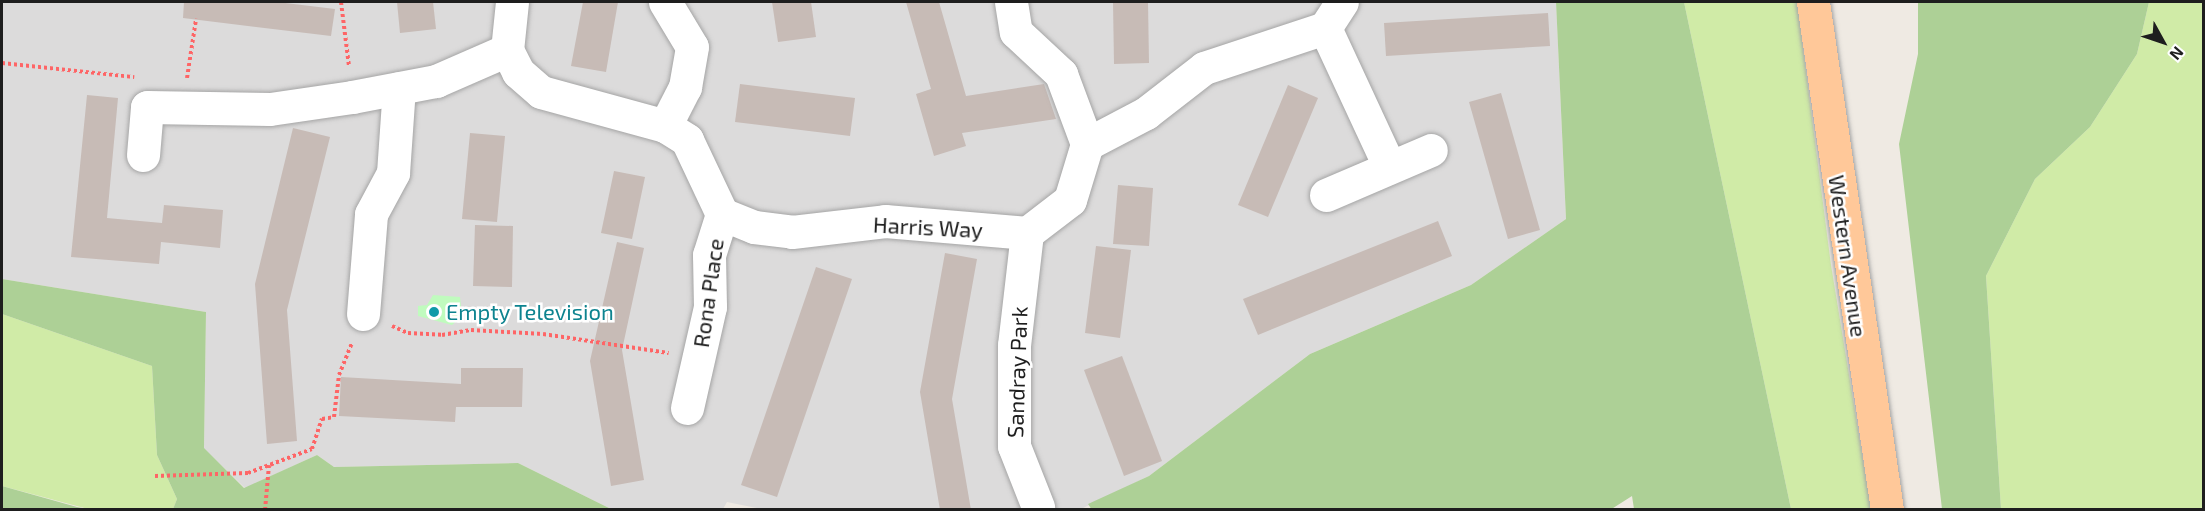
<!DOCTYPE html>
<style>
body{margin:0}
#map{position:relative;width:2205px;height:511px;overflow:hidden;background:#efeae3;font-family:"Exo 2",sans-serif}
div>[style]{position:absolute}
.residential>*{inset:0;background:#dcdbdb}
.grass>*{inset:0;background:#d0eba7}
.forest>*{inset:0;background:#add096}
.park>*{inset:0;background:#c0fbbe}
.building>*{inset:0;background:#c7bbb6}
.path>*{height:4px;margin-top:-2px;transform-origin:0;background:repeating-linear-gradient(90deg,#fe6566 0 3px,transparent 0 6px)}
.roads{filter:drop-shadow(0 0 2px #a5a5a5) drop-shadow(0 0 2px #a5a5a5)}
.minor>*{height:33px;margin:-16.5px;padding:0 16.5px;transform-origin:16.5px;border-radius:16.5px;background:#fff}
.major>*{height:33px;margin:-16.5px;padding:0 16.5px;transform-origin:16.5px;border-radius:16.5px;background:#ffc899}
.dots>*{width:16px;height:16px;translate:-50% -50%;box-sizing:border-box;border:3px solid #fff;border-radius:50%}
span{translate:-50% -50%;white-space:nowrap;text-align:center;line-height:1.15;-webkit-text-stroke:5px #fff;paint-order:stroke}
.street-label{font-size:22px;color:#1e1e1e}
.culture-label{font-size:22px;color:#0d838f}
.left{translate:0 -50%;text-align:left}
.frame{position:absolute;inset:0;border:3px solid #1e1e1e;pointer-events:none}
.north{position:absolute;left:2133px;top:12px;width:60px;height:60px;-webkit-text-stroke:4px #fff;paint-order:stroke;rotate:130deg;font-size:16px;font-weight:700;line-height:24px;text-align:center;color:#1e1e1e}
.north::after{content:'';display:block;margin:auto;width:21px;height:27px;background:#1e1e1e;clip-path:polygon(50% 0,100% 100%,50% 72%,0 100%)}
</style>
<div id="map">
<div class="residential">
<div style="clip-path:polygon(2px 2px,1556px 2px,1566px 219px,1471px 285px,1310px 354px,1149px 476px,1081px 509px,766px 510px,727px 502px,723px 509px,611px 509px,518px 463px,334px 467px,317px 455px,245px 488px,204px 449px,206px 312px,2px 279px)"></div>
</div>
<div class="grass">
<div style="clip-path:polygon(1684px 2px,1797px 2px,1831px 265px,1871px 509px,1791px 509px)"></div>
<div style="clip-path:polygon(2149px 2px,2203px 2px,2203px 509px,2001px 509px,1986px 276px,2035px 179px,2090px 127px,2137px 54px)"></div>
<div style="clip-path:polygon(2px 314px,152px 366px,157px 455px,177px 499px,173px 509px,88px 509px,2px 486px)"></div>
</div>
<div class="forest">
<div style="clip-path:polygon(1556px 2px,1684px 2px,1791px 509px,1634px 509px,1632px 496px,1610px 510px,1092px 510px,1088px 504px,1149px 476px,1310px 354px,1471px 285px,1566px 219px)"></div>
<div style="clip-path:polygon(1918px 2px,2149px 2px,2137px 54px,2090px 127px,2035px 179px,1986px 276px,2001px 509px,1942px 509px,1899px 144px,1918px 54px)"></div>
<div style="clip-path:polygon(2px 279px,206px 312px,204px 448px,244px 488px,317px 455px,334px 467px,518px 463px,611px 509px,173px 509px,177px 499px,157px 455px,152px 366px,2px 314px)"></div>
<div style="clip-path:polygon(2px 486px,77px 507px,88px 509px,2px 509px)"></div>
</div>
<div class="park">
<div style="clip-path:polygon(433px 295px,460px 297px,462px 316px,452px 325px,418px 316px,418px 306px,427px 305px)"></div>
</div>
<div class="building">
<div style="clip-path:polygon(184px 2px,277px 2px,335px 9px,331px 36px,183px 18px)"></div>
<div style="clip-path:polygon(397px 2px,433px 2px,436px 29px,400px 33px)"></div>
<div style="clip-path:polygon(583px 2px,618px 2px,606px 72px,571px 66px)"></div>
<div style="clip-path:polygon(772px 2px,811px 2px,816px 37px,778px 42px)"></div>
<div style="clip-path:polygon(906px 2px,939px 2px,966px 96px,1044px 84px,1056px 119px,962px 133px,966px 146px,934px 156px,916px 94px,931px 89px)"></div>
<div style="clip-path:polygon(1113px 2px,1148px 2px,1149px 63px,1114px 64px)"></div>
<div style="clip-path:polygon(1548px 13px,1550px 46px,1386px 56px,1384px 23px)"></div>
<div style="clip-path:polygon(740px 84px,855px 98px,850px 136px,735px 122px)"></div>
<div style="clip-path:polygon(1288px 85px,1318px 98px,1268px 217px,1238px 205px)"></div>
<div style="clip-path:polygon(1501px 93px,1540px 230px,1508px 239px,1469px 102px)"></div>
<div style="clip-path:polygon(87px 95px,118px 98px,107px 218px,162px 223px,164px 205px,223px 210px,220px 248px,161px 242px,159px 264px,71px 257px)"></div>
<div style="clip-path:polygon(293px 128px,330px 137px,287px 310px,297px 441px,267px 444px,255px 284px)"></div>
<div style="clip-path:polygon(470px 133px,505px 136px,497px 222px,462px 219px)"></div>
<div style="clip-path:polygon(614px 171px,645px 177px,632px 239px,601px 233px)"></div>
<div style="clip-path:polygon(1118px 185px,1153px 188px,1149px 246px,1113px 244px)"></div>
<div style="clip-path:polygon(1438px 221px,1452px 256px,1258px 335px,1243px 299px)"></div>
<div style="clip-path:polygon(475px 225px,513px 226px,512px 287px,473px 286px)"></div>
<div style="clip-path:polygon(617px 242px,644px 248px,622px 350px,644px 480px,611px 486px,590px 361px)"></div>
<div style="clip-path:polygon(1096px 246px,1131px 250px,1120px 338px,1085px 333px)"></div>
<div style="clip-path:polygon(945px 253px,977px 259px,952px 399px,971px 510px,940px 510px,920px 392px)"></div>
<div style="clip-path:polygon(816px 267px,852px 279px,777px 497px,741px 485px)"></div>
<div style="clip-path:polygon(1122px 356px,1162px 461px,1124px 476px,1084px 370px)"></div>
<div style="clip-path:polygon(461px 368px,523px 368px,522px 407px,456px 407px,455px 422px,339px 416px,341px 377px,461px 384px)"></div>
</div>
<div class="path">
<div style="left:341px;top:2px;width:64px;rotate:82.9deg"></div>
<div style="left:2px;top:63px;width:133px;rotate:6.1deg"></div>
<div style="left:187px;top:78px;width:60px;rotate:-81.3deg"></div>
<div style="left:392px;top:326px;width:17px;rotate:24deg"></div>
<div style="left:408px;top:333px;width:34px;rotate:3deg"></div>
<div style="left:442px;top:335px;width:29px;rotate:-10deg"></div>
<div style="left:471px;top:330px;width:72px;rotate:3.2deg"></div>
<div style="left:543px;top:334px;width:127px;rotate:8.6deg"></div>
<div style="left:155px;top:476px;width:93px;rotate:-1.8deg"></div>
<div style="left:248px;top:473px;width:68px;rotate:-20.6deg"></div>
<div style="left:312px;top:449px;width:32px;rotate:-72deg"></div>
<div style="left:322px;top:419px;width:12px;rotate:-9deg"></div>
<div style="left:334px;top:417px;width:42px;rotate:-83.2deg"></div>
<div style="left:339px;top:375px;width:35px;rotate:-68deg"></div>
<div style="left:265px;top:510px;width:45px;rotate:-84.9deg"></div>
</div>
<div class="roads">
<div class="minor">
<div style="left:512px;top:2px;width:48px;rotate:95.9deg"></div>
<div style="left:507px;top:50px;width:25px;rotate:63deg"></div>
<div style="left:518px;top:72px;width:30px;rotate:41deg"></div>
<div style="left:541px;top:92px;width:129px;rotate:15.3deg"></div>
<div style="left:665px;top:126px;width:26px;rotate:32deg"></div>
<div style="left:687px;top:140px;width:82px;rotate:64.7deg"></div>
<div style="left:722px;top:214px;width:35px;rotate:22deg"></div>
<div style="left:754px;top:227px;width:38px;rotate:7deg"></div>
<div style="left:792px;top:232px;width:94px;rotate:-6.7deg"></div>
<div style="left:885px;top:221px;width:143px;rotate:4.8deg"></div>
<div style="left:1027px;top:233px;width:54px;rotate:-37.5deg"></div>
<div style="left:1070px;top:200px;width:59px;rotate:-73.1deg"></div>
<div style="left:1087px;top:144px;width:67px;rotate:-27.7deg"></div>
<div style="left:1146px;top:113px;width:73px;rotate:-37.8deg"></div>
<div style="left:1204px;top:68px;width:127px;rotate:-18.3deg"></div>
<div style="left:665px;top:2px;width:52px;rotate:59deg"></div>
<div style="left:692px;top:47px;width:41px;rotate:99.9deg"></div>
<div style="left:685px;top:87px;width:44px;rotate:117.1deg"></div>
<div style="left:1011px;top:2px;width:30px;rotate:81deg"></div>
<div style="left:1016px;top:32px;width:62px;rotate:43deg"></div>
<div style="left:1061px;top:74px;width:75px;rotate:69.6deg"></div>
<div style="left:1325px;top:28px;width:152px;rotate:65.1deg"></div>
<div style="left:1325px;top:28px;width:31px;rotate:-57deg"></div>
<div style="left:143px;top:155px;width:48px;rotate:-85.2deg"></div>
<div style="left:147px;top:107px;width:123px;rotate:0.9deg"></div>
<div style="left:270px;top:109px;width:83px;rotate:-8.3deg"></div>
<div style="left:352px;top:97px;width:86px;rotate:-10.8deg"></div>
<div style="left:436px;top:81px;width:77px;rotate:-23.6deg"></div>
<div style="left:1326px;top:195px;width:114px;rotate:-23.2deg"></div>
<div style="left:1027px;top:233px;width:113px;rotate:96.6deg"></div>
<div style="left:1014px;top:345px;width:101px;rotate:90deg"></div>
<div style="left:1014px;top:446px;width:66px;rotate:68.5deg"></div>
<div style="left:363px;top:314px;width:100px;rotate:-85.4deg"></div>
<div style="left:371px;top:214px;width:47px;rotate:-61.8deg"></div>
<div style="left:393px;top:173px;width:85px;rotate:-86deg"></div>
<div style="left:687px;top:408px;width:104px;rotate:-77.2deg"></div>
<div style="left:710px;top:307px;width:52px;rotate:-91.1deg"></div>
<div style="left:709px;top:255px;width:43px;rotate:-72.4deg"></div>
</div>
<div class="major">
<div style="left:1813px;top:2px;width:513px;rotate:81.71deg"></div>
</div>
</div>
<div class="dots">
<div style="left:434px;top:312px;background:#0f9aa8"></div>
</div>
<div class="street-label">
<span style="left:928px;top:227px;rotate:3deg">Harris Way</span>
<span style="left:1848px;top:256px;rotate:82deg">Western Avenue</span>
<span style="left:708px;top:293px;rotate:-82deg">Rona Place</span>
<span style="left:1017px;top:372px;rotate:-88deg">Sandray Park</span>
</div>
<div class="culture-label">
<span class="left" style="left:446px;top:312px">Empty Television</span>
</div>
<div class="frame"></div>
<div class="north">N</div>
</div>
